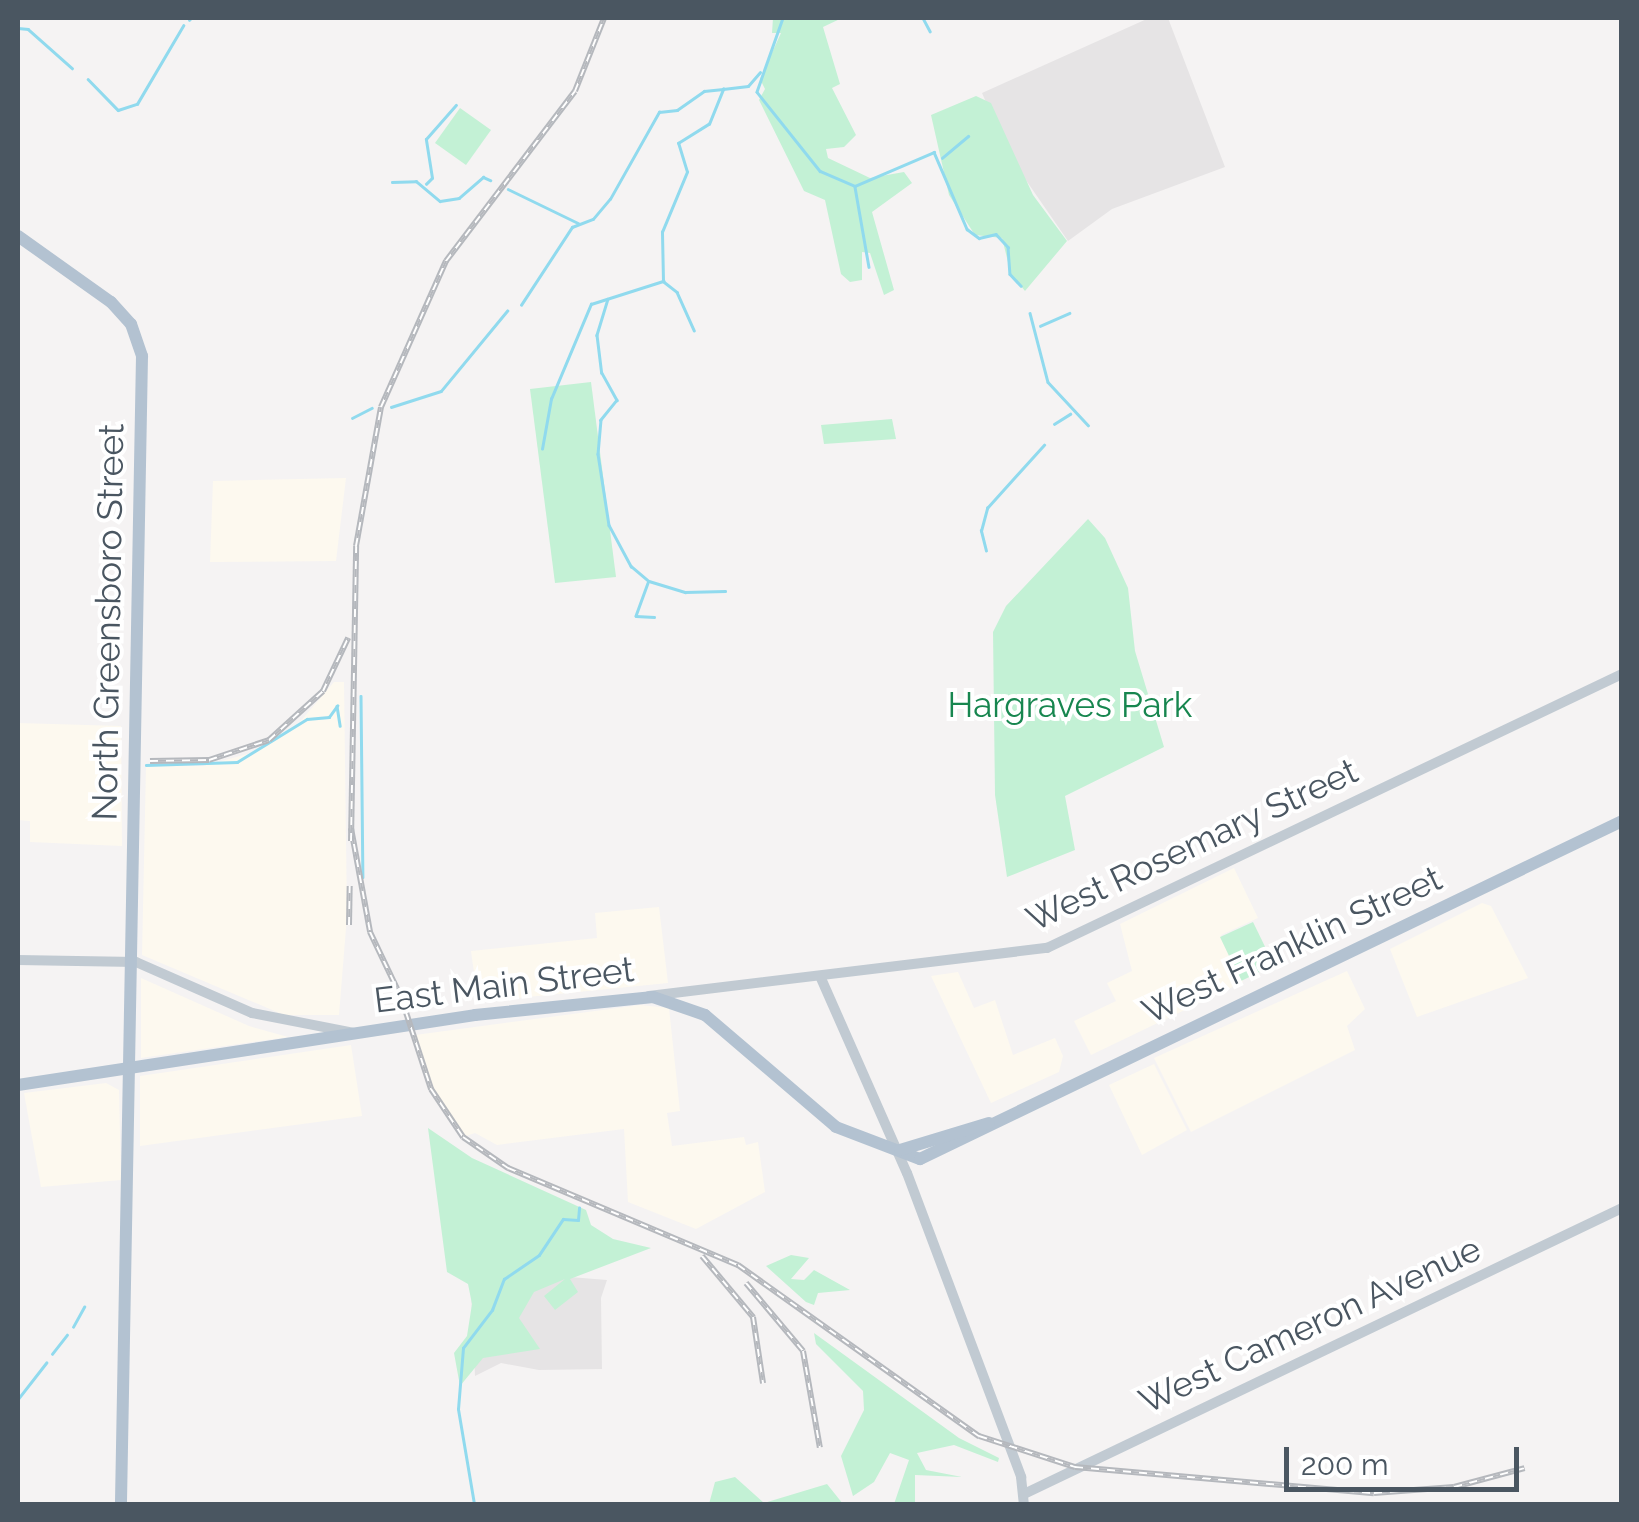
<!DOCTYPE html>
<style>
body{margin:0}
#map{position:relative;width:1639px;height:1522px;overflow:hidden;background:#f5f3f3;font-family:Raleway,sans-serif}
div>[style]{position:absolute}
.commercial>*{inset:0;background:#fdf9ef}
.education>*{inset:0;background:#e6e4e5}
.green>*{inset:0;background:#c3f1d5}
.stream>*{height:2.5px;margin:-1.25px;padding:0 1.25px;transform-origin:1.25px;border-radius:1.25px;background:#90daee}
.minor>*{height:10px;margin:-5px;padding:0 5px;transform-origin:5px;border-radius:5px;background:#c1cad2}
.major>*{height:12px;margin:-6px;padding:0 6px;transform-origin:6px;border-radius:6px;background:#b3c2d1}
.rail>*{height:6px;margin-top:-3px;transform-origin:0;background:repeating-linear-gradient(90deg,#fff 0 8px,#b5b8bd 0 16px);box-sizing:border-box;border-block:2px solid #b5b8bd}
span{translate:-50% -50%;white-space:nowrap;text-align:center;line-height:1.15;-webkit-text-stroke:8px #fff;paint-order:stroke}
.street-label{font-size:35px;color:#4a5661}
.park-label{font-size:35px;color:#17864f}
.frame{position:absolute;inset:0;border:20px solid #4a5661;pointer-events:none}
.scale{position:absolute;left:1284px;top:1447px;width:235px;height:45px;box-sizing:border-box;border:5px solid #4a5661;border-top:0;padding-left:12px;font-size:30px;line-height:35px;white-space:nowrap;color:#4a5661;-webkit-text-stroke:8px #fff;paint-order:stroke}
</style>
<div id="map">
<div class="commercial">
<div style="clip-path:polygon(346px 478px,336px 561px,210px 562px,213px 481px)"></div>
<div style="clip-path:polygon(334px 682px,344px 682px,347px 916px,339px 1015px,284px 1015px,142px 955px,146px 766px,203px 766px,255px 752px,299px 723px)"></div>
<div style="clip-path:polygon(18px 723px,121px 726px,122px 846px,30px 842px,30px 821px,18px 820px)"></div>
<div style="clip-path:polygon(1234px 868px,1258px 918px,1221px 935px,1243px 982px,1091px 1055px,1074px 1021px,1116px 1001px,1107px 983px,1132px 971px,1120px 924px)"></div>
<div style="clip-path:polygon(1482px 903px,1491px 906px,1528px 978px,1417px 1017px,1390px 949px)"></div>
<div style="clip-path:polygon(659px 907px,668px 983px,478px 1002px,471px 951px,597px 938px,595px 913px)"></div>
<div style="clip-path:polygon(1347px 971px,1365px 1009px,1347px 1026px,1355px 1050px,1191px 1132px,1154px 1058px)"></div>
<div style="clip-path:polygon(958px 972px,974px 1008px,995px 1000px,1013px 1055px,1055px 1038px,1063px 1056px,1059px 1072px,991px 1103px,931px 976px)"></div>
<div style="clip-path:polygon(141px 978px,249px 1026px,288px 1037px,141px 1058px)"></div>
<div style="clip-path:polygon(640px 1005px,669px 1008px,680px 1111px,667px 1113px,672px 1146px,744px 1137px,746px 1145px,758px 1142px,765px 1192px,696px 1229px,628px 1202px,624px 1129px,497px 1145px,475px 1133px,463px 1137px,431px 1089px,415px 1035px)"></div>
<div style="clip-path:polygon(351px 1045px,362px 1116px,140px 1146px,140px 1076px)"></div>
<div style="clip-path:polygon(1154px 1064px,1187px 1130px,1142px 1155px,1109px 1085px)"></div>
<div style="clip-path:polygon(106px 1083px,119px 1090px,121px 1180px,41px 1187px,24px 1093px)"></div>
</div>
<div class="education">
<div style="clip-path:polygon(1149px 18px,1168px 18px,1225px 167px,1112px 209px,1068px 241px,1010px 157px,982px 93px)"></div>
<div style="clip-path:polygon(470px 1269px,607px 1280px,601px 1298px,602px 1369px,539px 1370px,501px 1363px,475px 1376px)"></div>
</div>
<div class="green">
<div style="clip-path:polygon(773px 18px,842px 18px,823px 27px,840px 84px,832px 88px,856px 135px,844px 147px,826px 149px,828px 158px,870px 178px,904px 172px,912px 183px,872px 212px,894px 290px,884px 295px,870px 253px,862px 252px,862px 280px,850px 282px,841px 274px,825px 200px,804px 191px,759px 100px,765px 89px,760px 79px,781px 33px,772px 33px)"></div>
<div style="clip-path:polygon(976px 96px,991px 103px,1033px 195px,1067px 241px,1025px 291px,1011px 274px,1002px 238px,975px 235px,949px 195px,931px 115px)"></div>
<div style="clip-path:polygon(460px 108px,491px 130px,466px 165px,435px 143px)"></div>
<div style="clip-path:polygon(591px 382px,616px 577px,555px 583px,530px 389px)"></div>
<div style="clip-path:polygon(892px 419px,896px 439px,824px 444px,821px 425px)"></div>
<div style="clip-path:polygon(1088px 519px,1105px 538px,1128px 588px,1135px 651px,1164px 747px,1065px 796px,1075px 850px,1007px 877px,995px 795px,993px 632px,1006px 606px)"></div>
<div style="clip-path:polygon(1253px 922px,1274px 965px,1241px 981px,1220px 937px)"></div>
<div style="clip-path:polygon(428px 1128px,472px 1158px,586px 1210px,591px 1225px,613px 1239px,651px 1248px,570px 1279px,578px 1292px,555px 1310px,544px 1296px,565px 1279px,534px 1292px,519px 1318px,540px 1349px,483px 1358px,460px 1386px,454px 1353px,467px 1336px,472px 1304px,468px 1284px,447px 1272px)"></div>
<div style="clip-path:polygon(791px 1255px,809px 1258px,791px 1279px,804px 1280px,814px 1270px,850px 1290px,818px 1293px,814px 1305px,806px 1302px,766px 1266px)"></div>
<div style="clip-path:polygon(814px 1333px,959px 1438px,999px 1458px,998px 1462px,954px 1445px,917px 1453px,926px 1470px,962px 1477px,915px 1475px,915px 1504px,894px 1504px,909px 1460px,890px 1453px,874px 1482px,853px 1496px,841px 1456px,864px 1410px,863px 1391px,816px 1344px)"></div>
<div style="clip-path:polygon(735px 1477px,764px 1503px,827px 1484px,843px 1504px,709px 1504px,715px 1482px)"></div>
</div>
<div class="stream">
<div style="left:783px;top:18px;width:78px;rotate:109.4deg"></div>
<div style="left:757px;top:92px;width:101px;rotate:51.4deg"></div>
<div style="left:820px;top:171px;width:38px;rotate:23deg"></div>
<div style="left:855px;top:186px;width:86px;rotate:-23.3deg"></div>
<div style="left:934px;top:152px;width:84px;rotate:66.8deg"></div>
<div style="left:967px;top:229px;width:15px;rotate:37deg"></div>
<div style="left:979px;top:238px;width:17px;rotate:-13deg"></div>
<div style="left:996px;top:234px;width:18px;rotate:47deg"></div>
<div style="left:1008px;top:247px;width:27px;rotate:86deg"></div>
<div style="left:1010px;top:274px;width:16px;rotate:47deg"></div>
<div style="left:923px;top:18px;width:15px;rotate:62deg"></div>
<div style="left:189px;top:20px;width:3px;rotate:-45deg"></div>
<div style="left:18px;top:28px;width:10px;rotate:6deg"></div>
<div style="left:28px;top:29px;width:59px;rotate:41.6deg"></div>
<div style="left:88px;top:79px;width:43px;rotate:45.9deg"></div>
<div style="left:118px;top:110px;width:20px;rotate:-18deg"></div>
<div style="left:137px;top:104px;width:91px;rotate:-59.5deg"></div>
<div style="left:942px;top:158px;width:34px;rotate:-40deg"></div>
<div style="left:392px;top:182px;width:24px;rotate:-2deg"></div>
<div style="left:416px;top:181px;width:31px;rotate:40deg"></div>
<div style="left:440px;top:201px;width:19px;rotate:-9deg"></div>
<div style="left:459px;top:198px;width:32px;rotate:-41deg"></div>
<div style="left:483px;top:177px;width:8px;rotate:23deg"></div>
<div style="left:426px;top:184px;width:8px;rotate:-45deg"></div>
<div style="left:432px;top:178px;width:39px;rotate:-99deg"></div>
<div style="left:426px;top:139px;width:45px;rotate:-48.6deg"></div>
<div style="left:855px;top:187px;width:81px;rotate:80.1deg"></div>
<div style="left:508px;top:189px;width:78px;rotate:25.9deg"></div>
<div style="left:663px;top:281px;width:18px;rotate:38deg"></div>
<div style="left:677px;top:292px;width:42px;rotate:65.9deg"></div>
<div style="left:608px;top:299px;width:38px;rotate:107deg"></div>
<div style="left:597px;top:335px;width:38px;rotate:83deg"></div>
<div style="left:602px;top:373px;width:31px;rotate:61deg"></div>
<div style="left:617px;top:400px;width:26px;rotate:129deg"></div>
<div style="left:601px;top:420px;width:34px;rotate:95deg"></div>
<div style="left:598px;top:454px;width:72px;rotate:81.2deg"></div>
<div style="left:609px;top:525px;width:47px;rotate:61.8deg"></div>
<div style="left:631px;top:566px;width:23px;rotate:40deg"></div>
<div style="left:649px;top:581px;width:38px;rotate:17deg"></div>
<div style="left:685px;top:592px;width:40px;rotate:-1.4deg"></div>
<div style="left:521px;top:305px;width:93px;rotate:-56.8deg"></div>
<div style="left:572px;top:227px;width:22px;rotate:-21deg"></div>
<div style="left:593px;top:219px;width:26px;rotate:-50deg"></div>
<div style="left:610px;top:199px;width:100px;rotate:-60.6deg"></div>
<div style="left:659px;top:112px;width:18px;rotate:-6deg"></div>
<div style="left:677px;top:110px;width:33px;rotate:-35deg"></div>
<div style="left:704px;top:91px;width:19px;rotate:-6deg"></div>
<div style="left:1030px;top:313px;width:71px;rotate:75.4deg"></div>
<div style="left:1048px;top:382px;width:59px;rotate:47.1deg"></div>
<div style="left:1040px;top:326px;width:32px;rotate:-24deg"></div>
<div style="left:391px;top:407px;width:52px;rotate:-17.7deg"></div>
<div style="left:441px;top:391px;width:104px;rotate:-50.5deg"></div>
<div style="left:352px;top:418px;width:22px;rotate:-27deg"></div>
<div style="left:1054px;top:424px;width:19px;rotate:-32deg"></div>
<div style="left:542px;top:449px;width:51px;rotate:-79.8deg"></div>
<div style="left:551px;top:399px;width:103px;rotate:-67.2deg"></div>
<div style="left:591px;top:304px;width:76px;rotate:-17.7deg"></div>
<div style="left:663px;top:281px;width:49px;rotate:-91.2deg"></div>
<div style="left:662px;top:232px;width:65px;rotate:-67.4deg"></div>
<div style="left:687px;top:172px;width:30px;rotate:-107deg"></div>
<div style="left:678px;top:143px;width:36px;rotate:-32deg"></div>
<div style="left:709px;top:124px;width:38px;rotate:-68deg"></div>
<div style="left:723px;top:89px;width:25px;rotate:-7deg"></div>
<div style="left:748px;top:86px;width:18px;rotate:-49deg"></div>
<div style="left:986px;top:551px;width:21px;rotate:-104deg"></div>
<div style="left:981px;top:531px;width:24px;rotate:-75deg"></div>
<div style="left:987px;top:508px;width:85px;rotate:-47.9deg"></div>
<div style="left:648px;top:583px;width:35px;rotate:110deg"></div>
<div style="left:636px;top:616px;width:18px;rotate:3deg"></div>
<div style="left:361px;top:696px;width:181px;rotate:89.4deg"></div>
<div style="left:146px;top:765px;width:91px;rotate:-1.9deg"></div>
<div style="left:237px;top:762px;width:82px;rotate:-31.6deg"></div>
<div style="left:307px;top:719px;width:22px;rotate:-5deg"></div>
<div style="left:329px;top:717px;width:14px;rotate:-54deg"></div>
<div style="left:337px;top:706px;width:20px;rotate:81deg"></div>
<div style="left:73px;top:1327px;width:23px;rotate:-61deg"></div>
<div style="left:52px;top:1354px;width:24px;rotate:-52deg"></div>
<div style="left:18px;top:1399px;width:46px;rotate:-52.1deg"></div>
<div style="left:474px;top:1504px;width:96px;rotate:-99.6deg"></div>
<div style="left:458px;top:1409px;width:61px;rotate:-85.3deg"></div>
<div style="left:463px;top:1348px;width:48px;rotate:-52.7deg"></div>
<div style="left:492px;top:1310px;width:33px;rotate:-69deg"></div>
<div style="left:504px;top:1279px;width:42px;rotate:-34.4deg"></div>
<div style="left:539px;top:1255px;width:43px;rotate:-56.3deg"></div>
<div style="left:563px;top:1219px;width:15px;rotate:4deg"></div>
<div style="left:578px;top:1220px;width:12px;rotate:-85deg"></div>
</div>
<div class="minor">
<div style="left:18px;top:960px;width:118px;rotate:1deg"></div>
<div style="left:136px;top:962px;width:127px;rotate:23.7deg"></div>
<div style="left:252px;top:1013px;width:105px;rotate:11deg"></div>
<div style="left:820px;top:976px;width:215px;rotate:66.2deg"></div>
<div style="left:907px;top:1173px;width:325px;rotate:69.4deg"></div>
<div style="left:1021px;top:1477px;width:27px;rotate:84deg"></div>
<div style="left:649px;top:996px;width:401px;rotate:-6.9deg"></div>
<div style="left:1047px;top:948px;width:637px;rotate:-25.48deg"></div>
<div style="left:1024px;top:1494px;width:663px;rotate:-25.56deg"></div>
</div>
<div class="major">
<div style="left:18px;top:236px;width:114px;rotate:35.4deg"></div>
<div style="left:111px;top:302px;width:30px;rotate:48deg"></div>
<div style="left:131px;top:324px;width:34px;rotate:71deg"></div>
<div style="left:142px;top:356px;width:1148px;rotate:91.05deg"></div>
<div style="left:18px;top:1085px;width:462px;rotate:-8.7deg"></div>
<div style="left:475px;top:1015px;width:179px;rotate:-5.8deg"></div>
<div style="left:653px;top:997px;width:55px;rotate:19.1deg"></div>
<div style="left:705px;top:1015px;width:172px;rotate:40.5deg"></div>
<div style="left:836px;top:1127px;width:90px;rotate:20.9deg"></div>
<div style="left:920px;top:1159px;width:779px;rotate:-25.71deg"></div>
<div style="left:900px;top:1150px;width:93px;rotate:-16.9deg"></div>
</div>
<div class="rail">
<div style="left:150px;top:761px;width:59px;rotate:-1deg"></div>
<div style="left:209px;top:760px;width:63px;rotate:-18.4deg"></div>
<div style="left:269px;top:740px;width:73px;rotate:-42.2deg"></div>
<div style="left:323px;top:691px;width:59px;rotate:-64.7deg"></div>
<div style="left:351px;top:828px;width:106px;rotate:79.6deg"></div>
<div style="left:370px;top:932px;width:72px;rotate:64.5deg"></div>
<div style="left:401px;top:997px;width:97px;rotate:71.9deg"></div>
<div style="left:431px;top:1089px;width:58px;rotate:56.3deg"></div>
<div style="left:463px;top:1137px;width:55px;rotate:34.6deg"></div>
<div style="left:508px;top:1168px;width:250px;rotate:22.9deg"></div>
<div style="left:738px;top:1265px;width:296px;rotate:35.4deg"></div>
<div style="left:979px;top:1436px;width:101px;rotate:17.9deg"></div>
<div style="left:1075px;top:1467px;width:300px;rotate:5deg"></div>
<div style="left:1374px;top:1493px;width:80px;rotate:-4.3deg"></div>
<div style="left:1454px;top:1487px;width:73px;rotate:-15deg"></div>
<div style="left:351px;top:841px;width:295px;rotate:-89deg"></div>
<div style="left:356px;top:546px;width:141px;rotate:-79.8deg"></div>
<div style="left:381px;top:407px;width:160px;rotate:-66deg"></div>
<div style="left:446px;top:261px;width:213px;rotate:-52.8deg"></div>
<div style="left:575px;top:91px;width:79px;rotate:-68.3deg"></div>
<div style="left:349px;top:925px;width:39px;rotate:-89deg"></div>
<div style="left:702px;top:1256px;width:80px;rotate:50.1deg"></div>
<div style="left:753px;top:1317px;width:67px;rotate:81.4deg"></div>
<div style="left:746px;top:1283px;width:89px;rotate:50deg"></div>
<div style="left:803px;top:1351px;width:98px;rotate:80.1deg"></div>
</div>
<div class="street-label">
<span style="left:108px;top:622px;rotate:-89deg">North Greensboro Street</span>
<span style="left:1192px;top:845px;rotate:-25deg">West Rosemary Street</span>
<span style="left:1292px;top:945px;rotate:-25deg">West Franklin Street</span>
<span style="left:504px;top:985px;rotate:-7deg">East Main Street</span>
<span style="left:1310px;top:1325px;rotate:-25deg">West Cameron Avenue</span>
</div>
<div class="park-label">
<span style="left:1070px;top:705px">Hargraves Park</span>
</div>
<div class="frame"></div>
<div class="scale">200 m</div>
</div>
